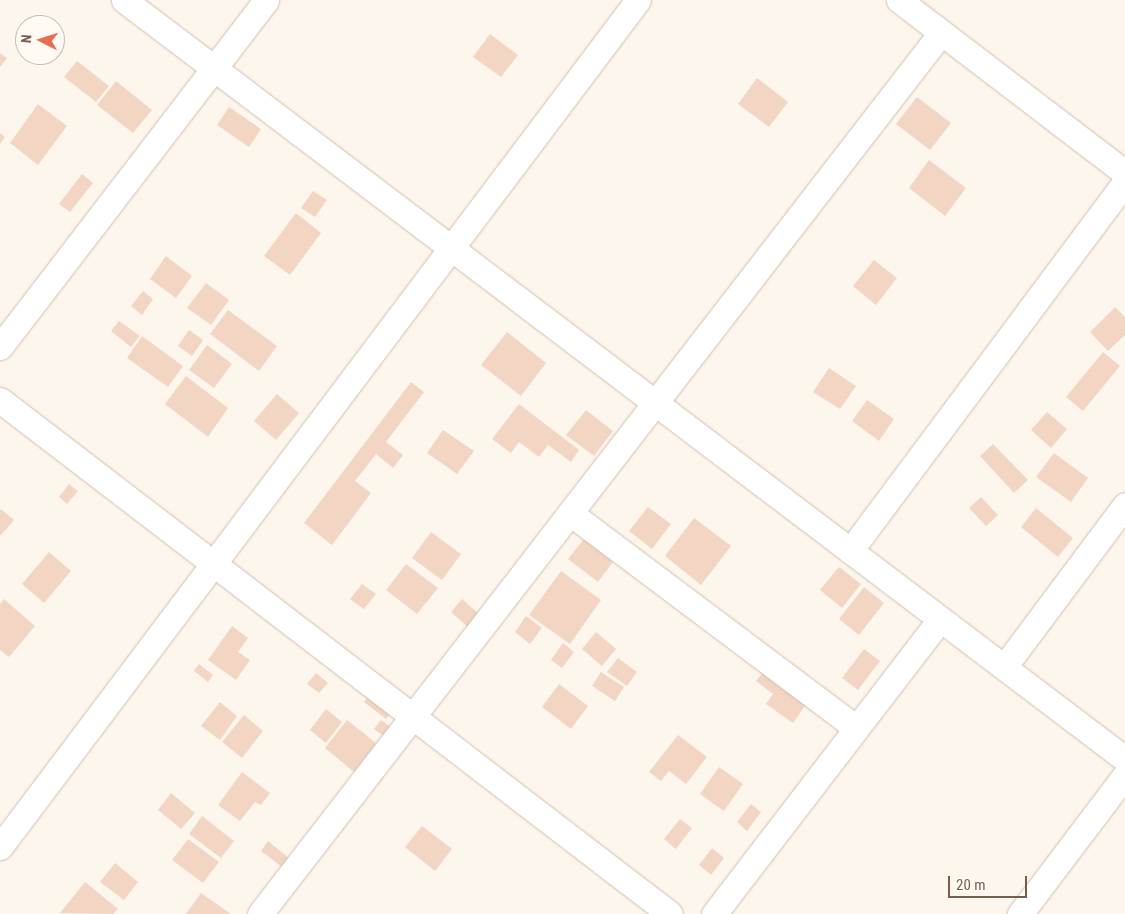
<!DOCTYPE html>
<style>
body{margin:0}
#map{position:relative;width:1125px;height:914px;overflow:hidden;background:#fdf6ec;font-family:"Roboto Condensed",sans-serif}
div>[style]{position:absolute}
.building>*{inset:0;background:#f3d5c3}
.roads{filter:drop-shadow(0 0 1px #d1beb0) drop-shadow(0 0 1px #d1beb0)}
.minor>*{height:25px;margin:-12.5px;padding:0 12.5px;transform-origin:12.5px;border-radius:12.5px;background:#fff}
span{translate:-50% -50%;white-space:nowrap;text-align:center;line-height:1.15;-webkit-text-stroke:4px #fffaf3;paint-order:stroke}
.north{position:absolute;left:15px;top:15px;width:50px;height:50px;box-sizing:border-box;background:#fffaf3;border:1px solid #cabbb1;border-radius:50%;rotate:275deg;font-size:14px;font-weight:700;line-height:20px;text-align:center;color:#7a5c4d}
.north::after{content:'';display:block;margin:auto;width:18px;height:22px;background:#e76f51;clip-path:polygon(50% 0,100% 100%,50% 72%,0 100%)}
.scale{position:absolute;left:948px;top:876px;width:79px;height:22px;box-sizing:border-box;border:2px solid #7a5c4d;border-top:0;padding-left:6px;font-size:15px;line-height:18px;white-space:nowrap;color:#7a5c4d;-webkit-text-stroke:4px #fffaf3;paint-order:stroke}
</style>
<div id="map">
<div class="building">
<div style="clip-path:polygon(490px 34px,518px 55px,501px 77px,473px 57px)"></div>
<div style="clip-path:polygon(0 53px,7px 58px,0 67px)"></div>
<div style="clip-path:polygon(77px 61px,109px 86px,96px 102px,64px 77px)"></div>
<div style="clip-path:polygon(757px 78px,788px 102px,769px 127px,738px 104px)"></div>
<div style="clip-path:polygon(116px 81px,152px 110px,133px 133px,97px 105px)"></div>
<div style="clip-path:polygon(917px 97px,951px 123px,930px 150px,896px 124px)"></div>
<div style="clip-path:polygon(38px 104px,67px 126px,38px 165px,10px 143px)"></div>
<div style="clip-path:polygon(229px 107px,261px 129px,249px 147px,217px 125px)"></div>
<div style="clip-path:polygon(0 133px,5px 137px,0 144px)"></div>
<div style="clip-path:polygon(929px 160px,966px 188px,945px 216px,909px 188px)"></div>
<div style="clip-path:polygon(82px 174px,93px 183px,70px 212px,59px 204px)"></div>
<div style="clip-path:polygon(313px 191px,327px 200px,315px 217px,301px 208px)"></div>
<div style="clip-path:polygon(296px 213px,321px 233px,290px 275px,264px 256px)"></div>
<div style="clip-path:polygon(166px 256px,192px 276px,176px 298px,150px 279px)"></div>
<div style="clip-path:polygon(874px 260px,897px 278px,876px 305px,853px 286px)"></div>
<div style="clip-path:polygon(206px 283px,229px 300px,211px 325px,187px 308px)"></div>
<div style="clip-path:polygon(143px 291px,153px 299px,142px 315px,131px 306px)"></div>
<div style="clip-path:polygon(1115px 307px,1125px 317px,1125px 335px,1108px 351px,1090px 332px)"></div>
<div style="clip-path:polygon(228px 310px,277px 346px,259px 371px,210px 334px)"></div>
<div style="clip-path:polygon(119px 321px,140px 336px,131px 347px,111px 331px)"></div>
<div style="clip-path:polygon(189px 330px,203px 340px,192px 356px,178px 346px)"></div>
<div style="clip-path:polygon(507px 332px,546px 363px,521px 396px,481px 365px)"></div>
<div style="clip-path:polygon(142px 336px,183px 366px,168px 387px,127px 358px)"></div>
<div style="clip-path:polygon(207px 345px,232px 364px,214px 388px,189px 370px)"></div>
<div style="clip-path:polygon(1103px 352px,1120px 366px,1083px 411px,1066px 397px)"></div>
<div style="clip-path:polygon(829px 368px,856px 386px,840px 409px,813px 392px)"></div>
<div style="clip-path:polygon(186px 376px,228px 408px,208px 437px,165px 404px)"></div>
<div style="clip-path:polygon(411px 382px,424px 392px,386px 442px,403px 455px,393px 468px,376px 454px,355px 481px,371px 493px,332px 545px,304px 523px)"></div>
<div style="clip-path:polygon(277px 394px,299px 413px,276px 440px,254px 421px)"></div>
<div style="clip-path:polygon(867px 400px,894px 419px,879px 441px,852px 421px)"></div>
<div style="clip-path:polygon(519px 404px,579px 450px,571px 462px,548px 445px,539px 457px,519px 442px,511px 453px,492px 439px)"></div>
<div style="clip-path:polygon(586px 410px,613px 431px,594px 456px,566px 435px)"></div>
<div style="clip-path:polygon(1047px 412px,1067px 429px,1051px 448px,1031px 430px)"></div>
<div style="clip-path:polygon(443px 430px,474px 451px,457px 474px,427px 453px)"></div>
<div style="clip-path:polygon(993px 444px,1028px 480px,1014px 493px,980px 456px)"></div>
<div style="clip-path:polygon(1054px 453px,1088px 478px,1071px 502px,1036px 477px)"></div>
<div style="clip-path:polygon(69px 484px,78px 491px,67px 504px,59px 497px)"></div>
<div style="clip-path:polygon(981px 497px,998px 515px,986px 526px,969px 508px)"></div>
<div style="clip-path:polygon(648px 507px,671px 524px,652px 549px,629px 531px)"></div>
<div style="clip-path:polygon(1036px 508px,1073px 538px,1058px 557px,1021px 527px)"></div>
<div style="clip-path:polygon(1px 509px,14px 520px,0 536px,0 511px)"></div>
<div style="clip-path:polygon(694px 518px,731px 546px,701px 585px,665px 556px)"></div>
<div style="clip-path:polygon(431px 532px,461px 554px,442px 580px,412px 558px)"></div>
<div style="clip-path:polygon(584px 539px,613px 562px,598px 582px,568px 559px)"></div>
<div style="clip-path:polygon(49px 552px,71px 571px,44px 603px,22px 584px)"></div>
<div style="clip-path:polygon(406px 564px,438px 588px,417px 614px,386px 590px)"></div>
<div style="clip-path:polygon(839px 567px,861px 584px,842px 608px,820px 590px)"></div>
<div style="clip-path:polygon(561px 571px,601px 600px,570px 644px,529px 615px)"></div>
<div style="clip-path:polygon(362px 584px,376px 594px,364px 609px,350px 599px)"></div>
<div style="clip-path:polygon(864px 587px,884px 603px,859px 635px,839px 619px)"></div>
<div style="clip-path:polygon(4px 599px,35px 626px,9px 657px,0 650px,0 604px)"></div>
<div style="clip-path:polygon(462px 599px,481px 616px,470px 629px,451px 612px)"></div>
<div style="clip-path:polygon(526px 616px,542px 628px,530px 644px,515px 632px)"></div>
<div style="clip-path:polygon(232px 626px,248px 638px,238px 652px,250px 660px,236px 680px,208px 660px)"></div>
<div style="clip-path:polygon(596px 632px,616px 649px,602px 666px,582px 649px)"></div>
<div style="clip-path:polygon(563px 643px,574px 652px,562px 668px,551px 660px)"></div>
<div style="clip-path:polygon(864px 649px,880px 661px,858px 690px,842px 678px)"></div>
<div style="clip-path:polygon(618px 658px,637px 672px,627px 686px,607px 672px)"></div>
<div style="clip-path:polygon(199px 664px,213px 675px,208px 682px,194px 671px)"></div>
<div style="clip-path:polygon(764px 671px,807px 703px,793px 723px,766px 704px,773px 694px,756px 681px)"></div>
<div style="clip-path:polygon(601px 672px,624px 687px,615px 701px,592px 686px)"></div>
<div style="clip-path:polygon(316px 673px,328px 683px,319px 693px,307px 684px)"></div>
<div style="clip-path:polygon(559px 684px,588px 706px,571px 729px,542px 707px)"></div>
<div style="clip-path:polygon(374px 690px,396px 706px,386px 719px,364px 702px)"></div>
<div style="clip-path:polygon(220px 702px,237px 716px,220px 740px,201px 726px)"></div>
<div style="clip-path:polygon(326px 709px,342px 722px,326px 743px,310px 730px)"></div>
<div style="clip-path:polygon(244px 715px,263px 731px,242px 758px,222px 742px)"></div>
<div style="clip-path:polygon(347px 720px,376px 743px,354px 772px,325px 748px)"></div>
<div style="clip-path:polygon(381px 720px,392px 728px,385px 737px,374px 729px)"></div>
<div style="clip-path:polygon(678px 735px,707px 757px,686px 784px,669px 771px,661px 781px,649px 772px)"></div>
<div style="clip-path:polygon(719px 767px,743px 784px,724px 811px,700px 794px)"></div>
<div style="clip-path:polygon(242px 772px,270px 793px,261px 805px,255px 802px,240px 821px,218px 805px)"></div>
<div style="clip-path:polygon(171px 793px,195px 813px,181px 829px,158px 810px)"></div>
<div style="clip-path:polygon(751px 804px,761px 812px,747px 831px,737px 822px)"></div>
<div style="clip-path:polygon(202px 816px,234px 841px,221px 858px,189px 834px)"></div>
<div style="clip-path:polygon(680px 819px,692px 828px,676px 849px,664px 839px)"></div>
<div style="clip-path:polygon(422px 826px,452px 849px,435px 871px,405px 847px)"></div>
<div style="clip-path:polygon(188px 839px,219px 862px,203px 883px,172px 860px)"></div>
<div style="clip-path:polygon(268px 841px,289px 858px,282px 867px,261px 851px)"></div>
<div style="clip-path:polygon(712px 848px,724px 858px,711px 875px,699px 865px)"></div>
<div style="clip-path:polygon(115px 863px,138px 882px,124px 900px,100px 882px)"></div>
<div style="clip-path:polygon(85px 882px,118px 909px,113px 914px,60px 913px)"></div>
<div style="clip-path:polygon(201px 893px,231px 914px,186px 914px)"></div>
</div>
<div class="roads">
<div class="minor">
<div style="left:124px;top:0;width:1256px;rotate:37.17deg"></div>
<div style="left:899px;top:0;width:285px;rotate:37.4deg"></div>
<div style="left:0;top:347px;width:437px;rotate:-52.5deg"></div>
<div style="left:0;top:400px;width:844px;rotate:37.49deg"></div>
<div style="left:570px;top:513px;width:358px;rotate:36.9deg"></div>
<div style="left:850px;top:551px;width:460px;rotate:-53.3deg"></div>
<div style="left:1004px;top:667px;width:202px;rotate:-53.2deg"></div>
<div style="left:0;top:847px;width:1060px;rotate:-53.01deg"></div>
<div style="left:260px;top:914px;width:1114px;rotate:-52.3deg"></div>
<div style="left:714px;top:914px;width:372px;rotate:-52.5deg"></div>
<div style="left:1020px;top:914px;width:174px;rotate:-52.9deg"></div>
</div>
</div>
<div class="north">N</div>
<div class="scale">20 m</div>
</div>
